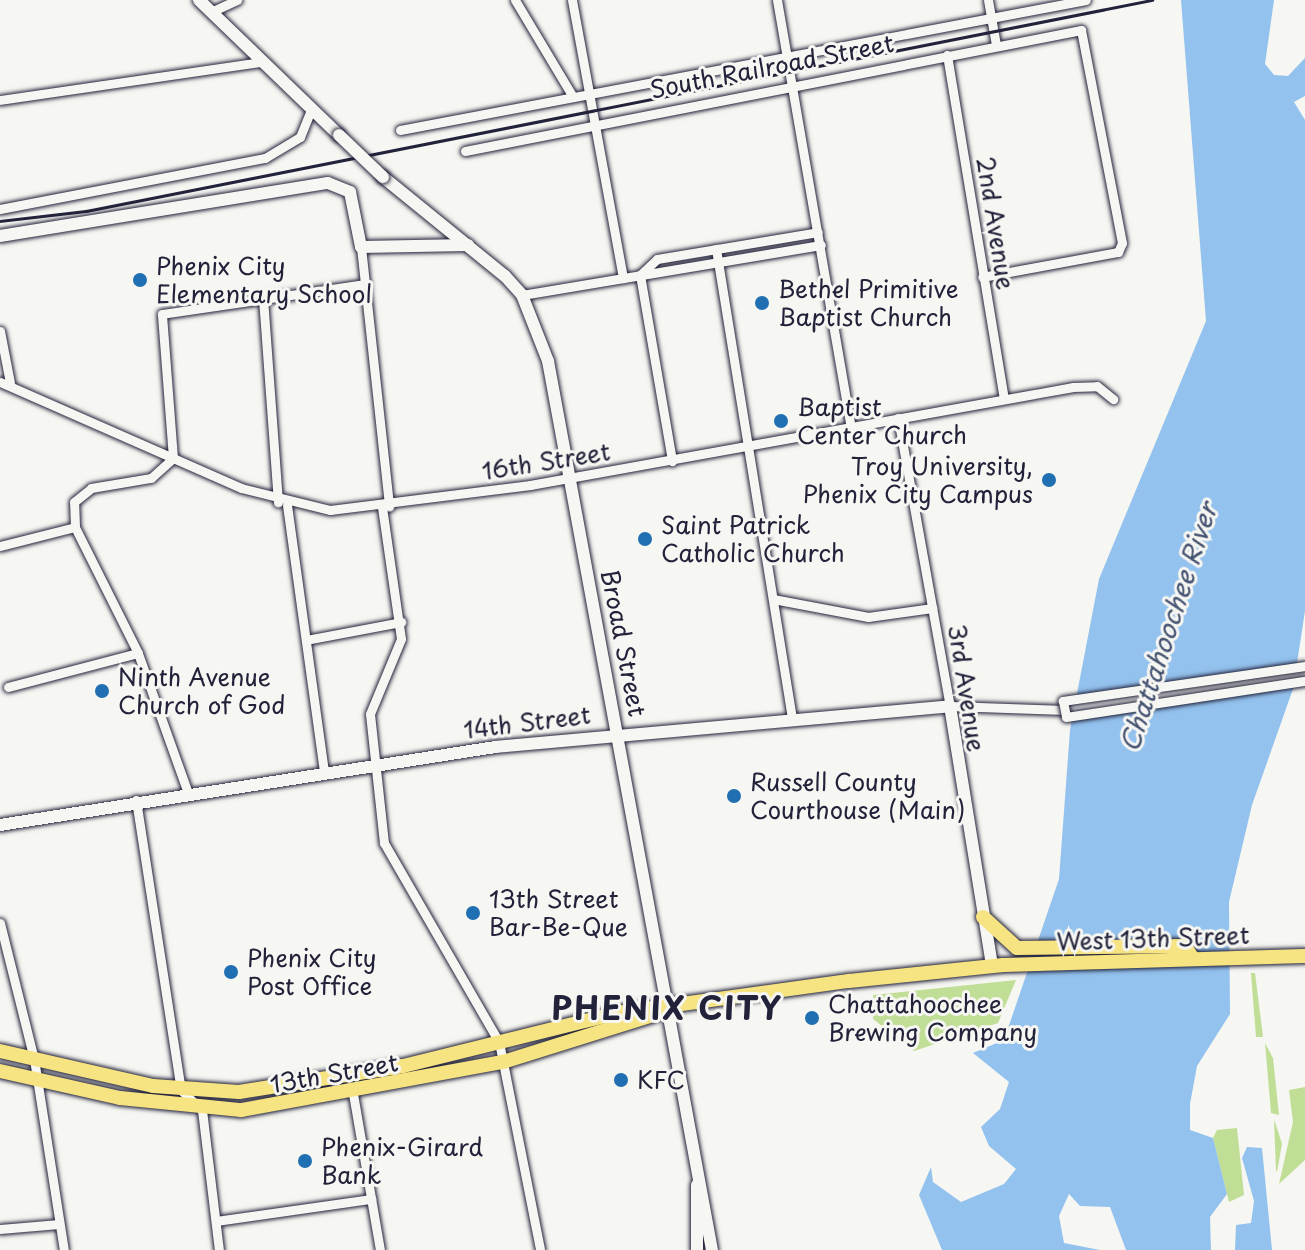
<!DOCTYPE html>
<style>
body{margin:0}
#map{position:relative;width:1305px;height:1250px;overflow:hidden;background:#f6f6f2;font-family:"Playpen Sans",sans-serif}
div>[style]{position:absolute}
.green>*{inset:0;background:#c1de96}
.water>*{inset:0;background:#93c2ee}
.roads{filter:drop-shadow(0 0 2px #22223b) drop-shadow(0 0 2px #22223b)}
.street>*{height:9px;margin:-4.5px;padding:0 4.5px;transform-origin:4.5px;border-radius:4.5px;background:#f6f6f2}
.secondary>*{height:12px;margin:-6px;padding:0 6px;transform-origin:6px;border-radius:6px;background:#f6f6f2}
.primary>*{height:14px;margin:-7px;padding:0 7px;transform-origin:7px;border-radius:7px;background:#f6e381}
.rail>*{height:3px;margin:-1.5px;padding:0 1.5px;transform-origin:1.5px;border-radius:1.5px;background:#22223b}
.bridges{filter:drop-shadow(0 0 2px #22223b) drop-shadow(0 0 2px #22223b)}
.street-bridge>*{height:9px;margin:-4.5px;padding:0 4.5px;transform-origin:4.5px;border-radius:4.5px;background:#f6f6f2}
.secondary-bridge>*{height:12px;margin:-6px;padding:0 6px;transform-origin:6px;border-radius:6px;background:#f6f6f2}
.dots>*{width:22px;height:22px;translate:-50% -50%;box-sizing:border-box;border:4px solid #f6f6f2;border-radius:50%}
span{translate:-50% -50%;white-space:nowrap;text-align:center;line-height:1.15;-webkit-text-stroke:6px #f6f6f2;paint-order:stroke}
.street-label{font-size:24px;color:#22223b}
.poi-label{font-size:24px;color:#22223b}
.left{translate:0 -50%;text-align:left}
.right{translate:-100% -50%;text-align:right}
.water-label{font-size:26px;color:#445271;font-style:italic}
.district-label{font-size:32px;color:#22223b;font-weight:700;letter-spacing:2px}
</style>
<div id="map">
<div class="green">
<div style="clip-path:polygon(1251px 973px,1255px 973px,1263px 1037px,1256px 1037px)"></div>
<div style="clip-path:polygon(1016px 980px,998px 1023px,914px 1051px,873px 1019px,873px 995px)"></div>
<div style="clip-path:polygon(1265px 1043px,1273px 1058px,1279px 1115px,1271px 1113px)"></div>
<div style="clip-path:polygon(1305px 1087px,1305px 1160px,1279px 1184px,1293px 1122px,1289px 1090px)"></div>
<div style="clip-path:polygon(1274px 1119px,1282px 1144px,1277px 1172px,1276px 1170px)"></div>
<div style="clip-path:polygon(1237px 1128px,1244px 1195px,1229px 1202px,1213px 1138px,1217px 1130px)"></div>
</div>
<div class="water">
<div style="clip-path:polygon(1181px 0,1274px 0,1265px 64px,1274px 75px,1288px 76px,1305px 58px,1305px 96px,1294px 102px,1305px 120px,1305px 611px,1293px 689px,1252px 805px,1229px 902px,1230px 1014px,1197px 1066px,1190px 1104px,1190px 1130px,1213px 1138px,1227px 1194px,1210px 1217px,1211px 1250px,1126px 1250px,1110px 1207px,1080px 1206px,1069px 1194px,1059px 1216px,1064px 1243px,1100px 1250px,942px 1250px,919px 1195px,931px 1167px,933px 1182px,961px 1202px,1004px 1184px,1016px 1169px,989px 1146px,981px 1127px,1000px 1109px,1009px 1082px,973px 1053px,1004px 1040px,1059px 879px,1070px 730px,1099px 579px,1206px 321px)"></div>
<div style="clip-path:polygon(1247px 1147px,1262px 1148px,1272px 1250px,1235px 1250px,1236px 1225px,1251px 1223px,1254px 1201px,1242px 1158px)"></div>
</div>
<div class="roads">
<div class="street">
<div style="left:515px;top:0;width:113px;rotate:59.1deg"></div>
<div style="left:572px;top:0;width:283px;rotate:79.6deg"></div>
<div style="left:777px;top:0;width:433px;rotate:80.2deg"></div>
<div style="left:988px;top:0;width:46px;rotate:79.9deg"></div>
<div style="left:211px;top:12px;width:29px;rotate:-25deg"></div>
<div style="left:947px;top:55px;width:348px;rotate:80.6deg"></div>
<div style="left:0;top:100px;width:263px;rotate:-8.3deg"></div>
<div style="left:400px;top:130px;width:698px;rotate:-10.73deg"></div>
<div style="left:465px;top:151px;width:628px;rotate:-11.11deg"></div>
<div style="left:1081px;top:30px;width:217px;rotate:79.1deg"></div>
<div style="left:1122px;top:243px;width:10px;rotate:114deg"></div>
<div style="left:1118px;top:252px;width:138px;rotate:169.6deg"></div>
<div style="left:0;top:209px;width:270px;rotate:-10.9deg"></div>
<div style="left:265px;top:158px;width:41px;rotate:-31deg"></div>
<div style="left:300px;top:137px;width:29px;rotate:-68deg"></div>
<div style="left:361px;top:247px;width:261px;rotate:83.8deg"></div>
<div style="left:716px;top:249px;width:474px;rotate:80.8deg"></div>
<div style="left:640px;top:275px;width:189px;rotate:80.2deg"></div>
<div style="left:640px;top:275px;width:23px;rotate:-43deg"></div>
<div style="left:657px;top:259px;width:163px;rotate:-9.5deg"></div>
<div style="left:522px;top:295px;width:303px;rotate:-9.5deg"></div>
<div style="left:263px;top:298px;width:205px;rotate:85.8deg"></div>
<div style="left:0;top:331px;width:53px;rotate:79.1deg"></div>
<div style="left:0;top:382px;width:263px;rotate:23.7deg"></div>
<div style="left:241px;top:488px;width:92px;rotate:13.9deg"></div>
<div style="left:330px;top:510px;width:202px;rotate:-7.1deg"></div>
<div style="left:530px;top:485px;width:552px;rotate:-10.23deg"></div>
<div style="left:1073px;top:387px;width:24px;rotate:-2deg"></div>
<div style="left:1097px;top:386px;width:21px;rotate:39deg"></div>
<div style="left:898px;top:418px;width:293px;rotate:79.8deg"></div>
<div style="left:950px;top:706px;width:115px;rotate:2deg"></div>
<div style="left:1065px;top:710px;width:243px;rotate:-8.8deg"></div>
<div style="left:287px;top:505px;width:269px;rotate:82.1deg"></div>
<div style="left:382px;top:507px;width:133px;rotate:81.8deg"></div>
<div style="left:401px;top:639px;width:81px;rotate:112.5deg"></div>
<div style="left:370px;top:714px;width:130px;rotate:83.8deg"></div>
<div style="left:384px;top:843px;width:230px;rotate:60deg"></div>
<div style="left:499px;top:1042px;width:212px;rotate:78.8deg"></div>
<div style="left:0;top:546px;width:77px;rotate:-14.2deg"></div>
<div style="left:773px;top:599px;width:97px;rotate:10.7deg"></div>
<div style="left:868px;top:617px;width:65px;rotate:-8deg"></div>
<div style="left:311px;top:639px;width:92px;rotate:-10.7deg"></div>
<div style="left:8px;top:687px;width:134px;rotate:-14.7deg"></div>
<div style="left:188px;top:793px;width:149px;rotate:-109.7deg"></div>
<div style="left:138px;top:653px;width:141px;rotate:-116.6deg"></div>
<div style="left:75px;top:527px;width:25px;rotate:-92deg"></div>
<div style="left:74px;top:502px;width:22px;rotate:-39deg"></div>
<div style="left:91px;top:488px;width:61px;rotate:-9.5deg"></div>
<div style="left:151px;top:478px;width:30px;rotate:-42deg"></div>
<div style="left:173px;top:458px;width:144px;rotate:-94.4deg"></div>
<div style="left:162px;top:314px;width:206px;rotate:-8.4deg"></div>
<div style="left:136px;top:800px;width:293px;rotate:81.2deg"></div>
<div style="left:181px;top:1090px;width:29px;rotate:44deg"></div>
<div style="left:202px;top:1110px;width:141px;rotate:83.1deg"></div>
<div style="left:0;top:923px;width:140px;rotate:76deg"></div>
<div style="left:34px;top:1059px;width:193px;rotate:81.1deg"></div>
<div style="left:352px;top:1088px;width:164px;rotate:80.2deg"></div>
<div style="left:216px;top:1221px;width:157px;rotate:-8.1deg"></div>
<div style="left:0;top:1229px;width:59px;rotate:-4.8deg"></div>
</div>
<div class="secondary">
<div style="left:199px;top:0;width:194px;rotate:44deg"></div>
<div style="left:383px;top:177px;width:157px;rotate:39.1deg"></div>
<div style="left:505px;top:276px;width:25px;rotate:48deg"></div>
<div style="left:522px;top:295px;width:71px;rotate:68.5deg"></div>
<div style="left:548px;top:361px;width:904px;rotate:79.55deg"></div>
<div style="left:0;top:236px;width:332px;rotate:-9.2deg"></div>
<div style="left:328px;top:183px;width:24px;rotate:22deg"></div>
<div style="left:350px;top:192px;width:56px;rotate:78.7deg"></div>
<div style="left:361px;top:247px;width:107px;rotate:-1.1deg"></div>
<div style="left:0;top:825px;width:501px;rotate:-8.95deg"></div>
<div style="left:495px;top:747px;width:457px;rotate:-5.1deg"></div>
<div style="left:950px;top:706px;width:262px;rotate:80.8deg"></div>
<div style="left:697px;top:1185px;width:65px;rotate:90deg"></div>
</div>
<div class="primary">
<div style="left:983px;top:917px;width:46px;rotate:42.4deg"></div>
<div style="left:1017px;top:948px;width:168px;rotate:-0.7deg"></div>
<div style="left:1185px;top:946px;width:15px;rotate:58deg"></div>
<div style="left:0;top:1051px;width:157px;rotate:12.9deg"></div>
<div style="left:153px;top:1086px;width:86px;rotate:4deg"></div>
<div style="left:239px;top:1092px;width:166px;rotate:-9deg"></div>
<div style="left:403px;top:1066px;width:220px;rotate:-13.9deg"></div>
<div style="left:617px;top:1013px;width:234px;rotate:-7.9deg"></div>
<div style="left:849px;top:981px;width:155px;rotate:-5.9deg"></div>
<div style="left:1003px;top:965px;width:302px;rotate:-1.7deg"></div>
<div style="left:0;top:1071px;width:123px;rotate:12.7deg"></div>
<div style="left:120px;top:1098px;width:122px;rotate:5.7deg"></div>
<div style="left:241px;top:1110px;width:266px;rotate:-10.4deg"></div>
<div style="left:503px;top:1062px;width:160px;rotate:-17.4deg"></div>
</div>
</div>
<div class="rail">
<div style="left:0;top:221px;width:87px;rotate:-6.6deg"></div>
<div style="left:86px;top:211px;width:1087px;rotate:-11.2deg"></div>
</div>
<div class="bridges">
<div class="street-bridge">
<div style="left:1305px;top:666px;width:245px;rotate:171.8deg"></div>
<div style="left:1063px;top:701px;width:16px;rotate:79deg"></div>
<div style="left:1066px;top:717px;width:242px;rotate:-8.6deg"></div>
</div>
<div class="secondary-bridge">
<div style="left:339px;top:135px;width:61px;rotate:43.7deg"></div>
</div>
</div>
<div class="dots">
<div style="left:140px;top:280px;background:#1f6fb2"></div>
<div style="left:762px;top:303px;background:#1f6fb2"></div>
<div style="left:781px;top:421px;background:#1f6fb2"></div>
<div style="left:1049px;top:480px;background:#1f6fb2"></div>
<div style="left:645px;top:539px;background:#1f6fb2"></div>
<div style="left:102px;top:691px;background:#1f6fb2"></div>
<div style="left:734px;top:796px;background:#1f6fb2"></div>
<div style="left:473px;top:913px;background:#1f6fb2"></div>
<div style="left:231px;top:972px;background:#1f6fb2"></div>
<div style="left:812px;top:1018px;background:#1f6fb2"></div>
<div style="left:621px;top:1080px;background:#1f6fb2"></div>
<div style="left:305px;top:1161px;background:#1f6fb2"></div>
</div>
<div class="street-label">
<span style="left:772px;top:66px;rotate:-11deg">South Railroad Street</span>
<span style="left:996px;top:223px;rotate:81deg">2nd Avenue</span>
<span style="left:546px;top:461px;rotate:-9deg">16th Street</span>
<span style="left:624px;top:643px;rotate:79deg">Broad Street</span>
<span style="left:967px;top:688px;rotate:81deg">3rd Avenue</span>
<span style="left:527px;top:722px;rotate:-7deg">14th Street</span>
<span style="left:1153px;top:938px;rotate:-2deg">West 13th Street</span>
<span style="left:334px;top:1073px;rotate:-10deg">13th Street</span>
</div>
<div class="poi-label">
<span class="left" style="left:156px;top:280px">Phenix City<br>Elementary School</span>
<span class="left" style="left:778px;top:303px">Bethel Primitive<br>Baptist Church</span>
<span class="left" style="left:797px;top:421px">Baptist<br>Center Church</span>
<span class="right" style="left:1033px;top:480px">Troy University,<br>Phenix City Campus</span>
<span class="left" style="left:661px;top:539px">Saint Patrick<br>Catholic Church</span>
<span class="left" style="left:118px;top:691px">Ninth Avenue<br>Church of God</span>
<span class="left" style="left:750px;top:796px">Russell County<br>Courthouse (Main)</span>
<span class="left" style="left:489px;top:913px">13th Street<br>Bar-Be-Que</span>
<span class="left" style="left:247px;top:972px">Phenix City<br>Post Office</span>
<span class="left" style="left:828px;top:1018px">Chattahoochee<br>Brewing Company</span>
<span class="left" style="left:637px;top:1080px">KFC</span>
<span class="left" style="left:321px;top:1161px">Phenix-Girard<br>Bank</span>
</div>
<div class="water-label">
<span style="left:1168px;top:627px;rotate:-72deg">Chattahoochee River</span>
</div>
<div class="district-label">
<span style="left:667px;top:1007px">PHENIX CITY</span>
</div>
</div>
